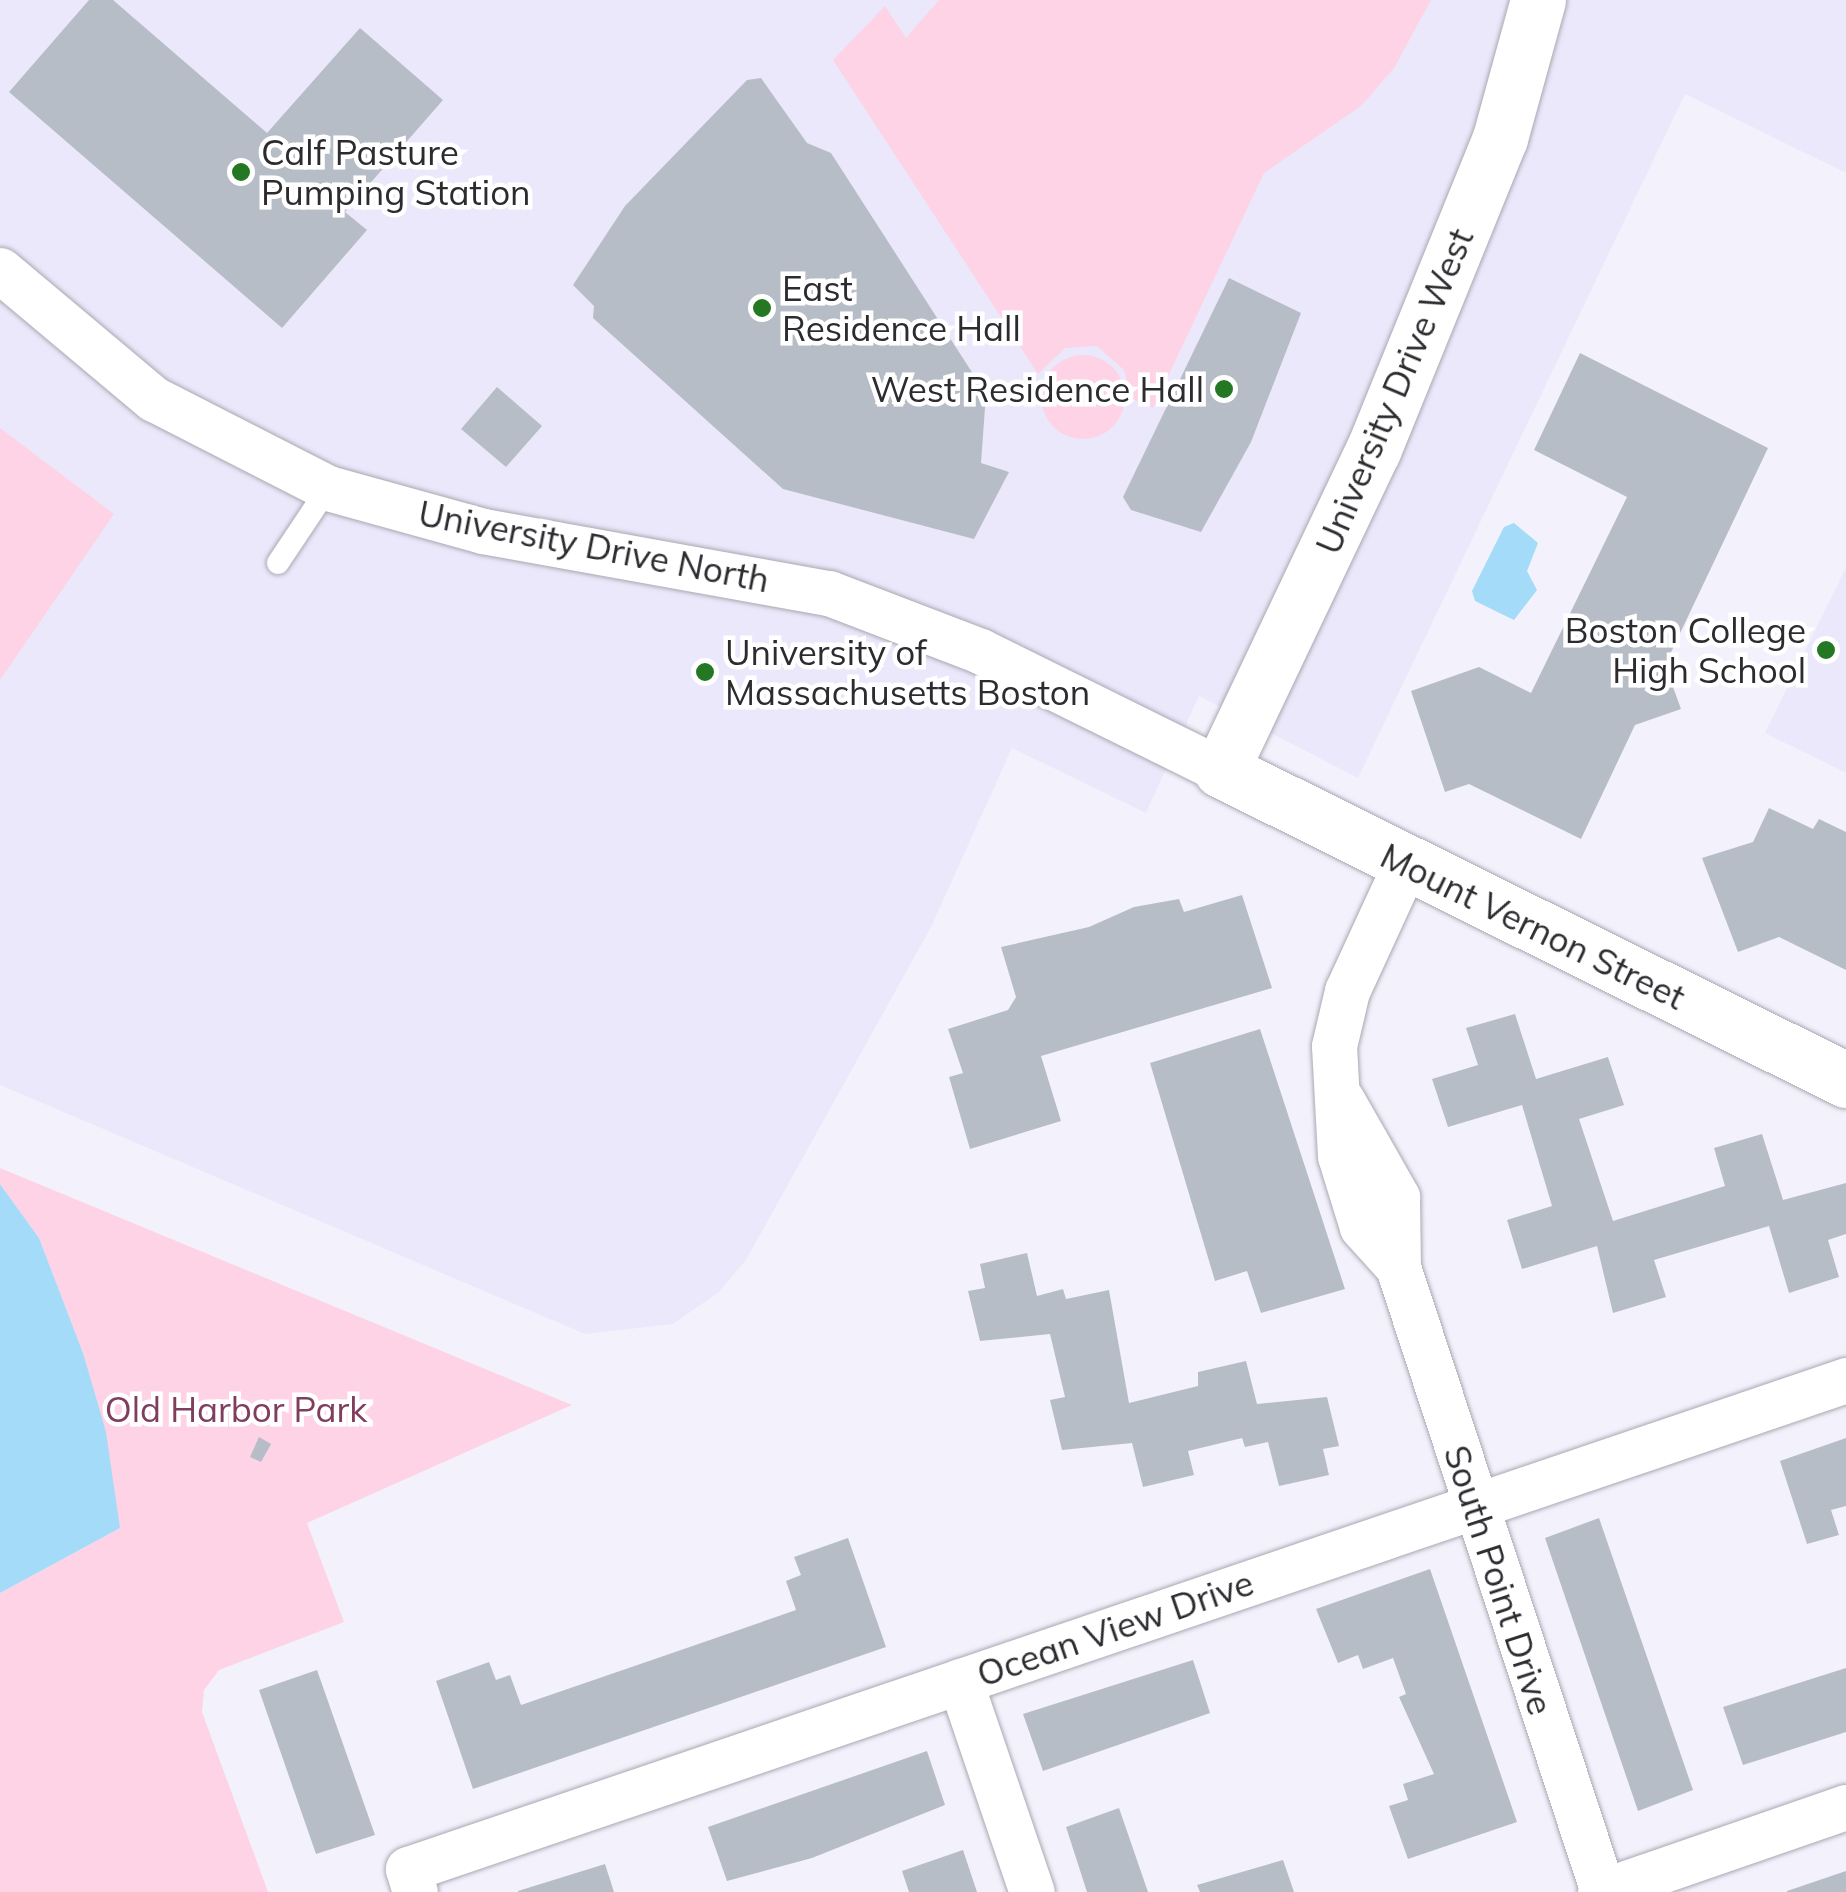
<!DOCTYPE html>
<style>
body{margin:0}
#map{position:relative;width:1846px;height:1892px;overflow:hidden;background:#f3f2fc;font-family:Mulish,sans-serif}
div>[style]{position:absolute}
.built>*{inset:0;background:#eae8fa}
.green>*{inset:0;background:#fed3e5}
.round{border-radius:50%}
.water>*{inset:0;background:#a3dbf9}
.building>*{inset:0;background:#b7bdc6}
.roads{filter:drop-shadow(0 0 2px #a9a8b2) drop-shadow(0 0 2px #a9a8b2)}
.service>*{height:22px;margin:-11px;padding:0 11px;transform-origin:11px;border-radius:11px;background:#fff}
.minor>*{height:45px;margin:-22.5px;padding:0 22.5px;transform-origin:22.5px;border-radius:22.5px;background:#fff}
.tertiary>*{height:55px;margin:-27.5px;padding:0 27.5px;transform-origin:27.5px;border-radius:27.5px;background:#fff}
.dots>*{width:28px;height:28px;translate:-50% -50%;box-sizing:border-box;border:5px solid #fff;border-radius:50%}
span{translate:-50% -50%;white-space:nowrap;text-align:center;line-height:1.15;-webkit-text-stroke:9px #fff;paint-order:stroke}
.poi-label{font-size:35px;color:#2c2c30}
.left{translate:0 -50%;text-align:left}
.right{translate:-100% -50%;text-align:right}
.street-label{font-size:35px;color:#2c2c30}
.park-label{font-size:35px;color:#803d5e}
</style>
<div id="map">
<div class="built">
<div style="clip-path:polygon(0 0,1846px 0,1846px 173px,1685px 94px,1358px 778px,1199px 696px,1146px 813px,1012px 748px,931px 927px,746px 1260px,719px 1292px,673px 1324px,585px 1334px,0 1085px)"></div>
<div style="clip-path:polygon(1846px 567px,1846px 773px,1765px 733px)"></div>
</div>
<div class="green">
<div style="clip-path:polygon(939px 0,1431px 0,1394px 68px,1361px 106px,1264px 173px,1153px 408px,1132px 399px,1124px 370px,1097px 346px,1065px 348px,1038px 374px,833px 60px,885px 6px,906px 38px)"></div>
<div class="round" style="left:1041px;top:355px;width:84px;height:84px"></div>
<div style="clip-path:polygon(0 428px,114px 514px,0 680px)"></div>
<div style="clip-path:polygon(0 1168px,572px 1405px,307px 1523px,344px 1622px,219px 1670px,204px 1690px,202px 1712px,268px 1892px,0 1892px,0 1593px,120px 1528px,83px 1353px,39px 1238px,0 1184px)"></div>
</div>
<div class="water">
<div style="clip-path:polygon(1514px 523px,1538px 543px,1527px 571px,1537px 590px,1514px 620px,1475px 601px,1472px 591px,1504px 527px)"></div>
<div style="clip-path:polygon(0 1184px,39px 1238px,83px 1353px,106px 1432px,120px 1528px,0 1593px)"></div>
</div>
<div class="building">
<div style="clip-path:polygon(89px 0,113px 0,267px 133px,360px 28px,443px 100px,345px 212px,367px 230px,282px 328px,9px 92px)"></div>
<div style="clip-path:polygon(761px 78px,807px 143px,831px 153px,986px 394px,981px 463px,1009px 472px,974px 539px,783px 489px,593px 318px,594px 306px,573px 285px,625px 206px,747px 80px)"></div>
<div style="clip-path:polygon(1229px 278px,1301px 313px,1251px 442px,1201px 532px,1131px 510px,1123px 497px)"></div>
<div style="clip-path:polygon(1580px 353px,1768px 448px,1665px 665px,1681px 709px,1635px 725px,1581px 839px,1469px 784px,1445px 792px,1411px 691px,1479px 667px,1531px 693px,1627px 497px,1534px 450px)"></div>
<div style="clip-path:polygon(497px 387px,542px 426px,506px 467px,461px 429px)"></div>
<div style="clip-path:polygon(1769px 808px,1813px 829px,1819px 819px,1846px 832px,1846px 970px,1779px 937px,1738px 952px,1702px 858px,1753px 842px)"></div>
<div style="clip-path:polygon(1242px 895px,1272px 988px,1041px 1056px,1061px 1121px,970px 1149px,949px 1077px,963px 1073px,948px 1029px,1008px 1010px,1016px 997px,1001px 947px,1089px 927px,1134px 907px,1179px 899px,1184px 912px)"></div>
<div style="clip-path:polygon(1515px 1014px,1536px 1079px,1608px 1057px,1624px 1105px,1579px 1119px,1613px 1221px,1725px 1186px,1714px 1148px,1762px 1134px,1783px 1200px,1846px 1183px,1846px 1234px,1828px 1240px,1839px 1277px,1789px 1293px,1769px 1226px,1654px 1260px,1666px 1297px,1613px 1313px,1597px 1246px,1522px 1269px,1507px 1220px,1552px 1206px,1522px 1105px,1448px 1127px,1432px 1079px,1478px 1065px,1466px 1028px)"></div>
<div style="clip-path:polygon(1260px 1029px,1345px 1289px,1261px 1313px,1247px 1271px,1215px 1281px,1150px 1063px)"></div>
<div style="clip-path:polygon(1027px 1253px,1037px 1296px,1063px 1289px,1066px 1299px,1109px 1290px,1129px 1403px,1198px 1386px,1198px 1372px,1246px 1361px,1257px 1404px,1327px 1397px,1339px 1446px,1323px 1449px,1329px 1475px,1279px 1486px,1268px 1442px,1245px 1447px,1242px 1438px,1188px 1451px,1194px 1475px,1143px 1487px,1132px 1443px,1062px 1450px,1050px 1400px,1065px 1397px,1050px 1334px,980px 1341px,968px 1291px,985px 1288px,980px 1264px)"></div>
<div style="clip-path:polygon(259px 1437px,271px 1444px,261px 1462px,250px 1457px)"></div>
<div style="clip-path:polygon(1846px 1438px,1846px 1506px,1831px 1510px,1839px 1535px,1807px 1544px,1780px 1461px)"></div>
<div style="clip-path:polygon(1599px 1518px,1693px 1790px,1638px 1811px,1545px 1538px)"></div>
<div style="clip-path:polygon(848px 1538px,886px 1647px,473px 1789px,436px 1681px,489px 1662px,496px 1680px,510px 1675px,521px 1705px,681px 1650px,796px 1610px,786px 1581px,801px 1575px,794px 1557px)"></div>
<div style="clip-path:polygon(1430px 1569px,1517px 1822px,1408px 1859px,1389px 1806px,1408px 1800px,1403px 1784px,1434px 1774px,1399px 1697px,1406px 1694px,1393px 1658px,1363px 1669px,1358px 1655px,1338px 1663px,1316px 1609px)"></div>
<div style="clip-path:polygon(1193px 1660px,1210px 1713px,1043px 1771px,1023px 1714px)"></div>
<div style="clip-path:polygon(1846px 1668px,1846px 1732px,1743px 1765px,1723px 1707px)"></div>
<div style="clip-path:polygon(317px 1670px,375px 1835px,316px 1854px,259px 1690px)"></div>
<div style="clip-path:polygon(927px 1751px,945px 1805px,812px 1858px,727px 1881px,708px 1827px)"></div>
<div style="clip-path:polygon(1119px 1808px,1148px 1892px,1087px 1892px,1066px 1827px)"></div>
<div style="clip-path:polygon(963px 1850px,977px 1892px,909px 1892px,902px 1871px)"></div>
<div style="clip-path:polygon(1283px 1860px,1294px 1892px,1200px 1892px,1197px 1885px)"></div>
<div style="clip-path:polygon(605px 1864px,614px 1892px,518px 1892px,518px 1891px)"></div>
<div style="clip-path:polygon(1846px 1871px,1846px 1892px,1787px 1892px,1787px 1891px)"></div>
</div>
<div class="roads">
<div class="service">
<div style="left:278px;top:563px;width:90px;rotate:-56.3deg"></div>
</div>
<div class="minor">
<div style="left:0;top:270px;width:201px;rotate:40deg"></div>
<div style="left:154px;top:399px;width:195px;rotate:27.1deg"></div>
<div style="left:328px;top:488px;width:161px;rotate:15.5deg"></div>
<div style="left:483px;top:531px;width:352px;rotate:10.2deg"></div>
<div style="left:829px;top:593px;width:162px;rotate:21deg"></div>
<div style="left:980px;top:651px;width:269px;rotate:26.3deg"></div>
<div style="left:1342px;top:1100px;width:112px;rotate:60.4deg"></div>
<div style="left:1397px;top:1197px;width:70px;rotate:89.2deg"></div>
<div style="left:1398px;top:1267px;width:658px;rotate:71.84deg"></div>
<div style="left:1398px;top:1267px;width:54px;rotate:-132deg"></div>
<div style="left:1362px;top:1227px;width:74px;rotate:-107.2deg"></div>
<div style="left:1340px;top:1156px;width:110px;rotate:-93.1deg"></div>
<div style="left:1334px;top:1046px;width:57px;rotate:-76.7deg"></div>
<div style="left:1347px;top:991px;width:141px;rotate:-65.3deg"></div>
<div style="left:960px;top:1681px;width:223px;rotate:71.2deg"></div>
<div style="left:415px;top:1892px;width:24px;rotate:-107deg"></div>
<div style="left:408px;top:1869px;width:1519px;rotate:-18.78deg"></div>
<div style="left:1600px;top:1892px;width:260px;rotate:-19.1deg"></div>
</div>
<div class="tertiary">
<div style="left:1538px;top:0;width:143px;rotate:105.4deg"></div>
<div style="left:1500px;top:138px;width:337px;rotate:112.1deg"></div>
<div style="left:1373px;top:450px;width:354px;rotate:115.4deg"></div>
<div style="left:1221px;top:770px;width:698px;rotate:26.38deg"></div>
</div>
</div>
<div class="dots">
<div style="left:241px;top:172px;background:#257823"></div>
<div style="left:762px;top:308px;background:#257823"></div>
<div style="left:1224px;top:389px;background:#257823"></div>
<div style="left:1826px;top:650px;background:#257823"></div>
<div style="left:705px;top:672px;background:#257823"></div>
</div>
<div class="poi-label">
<span class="left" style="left:261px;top:172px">Calf Pasture<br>Pumping Station</span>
<span class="left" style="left:782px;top:308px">East<br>Residence Hall</span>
<span class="right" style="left:1204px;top:389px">West Residence Hall</span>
<span class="right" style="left:1806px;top:650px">Boston College<br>High School</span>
<span class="left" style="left:725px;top:672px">University of<br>Massachusetts Boston</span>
</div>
<div class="street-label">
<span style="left:1394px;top:391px;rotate:-67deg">University Drive West</span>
<span style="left:594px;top:546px;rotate:11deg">University Drive North</span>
<span style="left:1533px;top:926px;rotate:26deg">Mount Vernon Street</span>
<span style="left:1499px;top:1580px;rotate:72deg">South Point Drive</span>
<span style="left:1115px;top:1628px;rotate:-19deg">Ocean View Drive</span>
</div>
<div class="park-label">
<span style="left:236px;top:1409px">Old Harbor Park</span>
</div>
</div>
